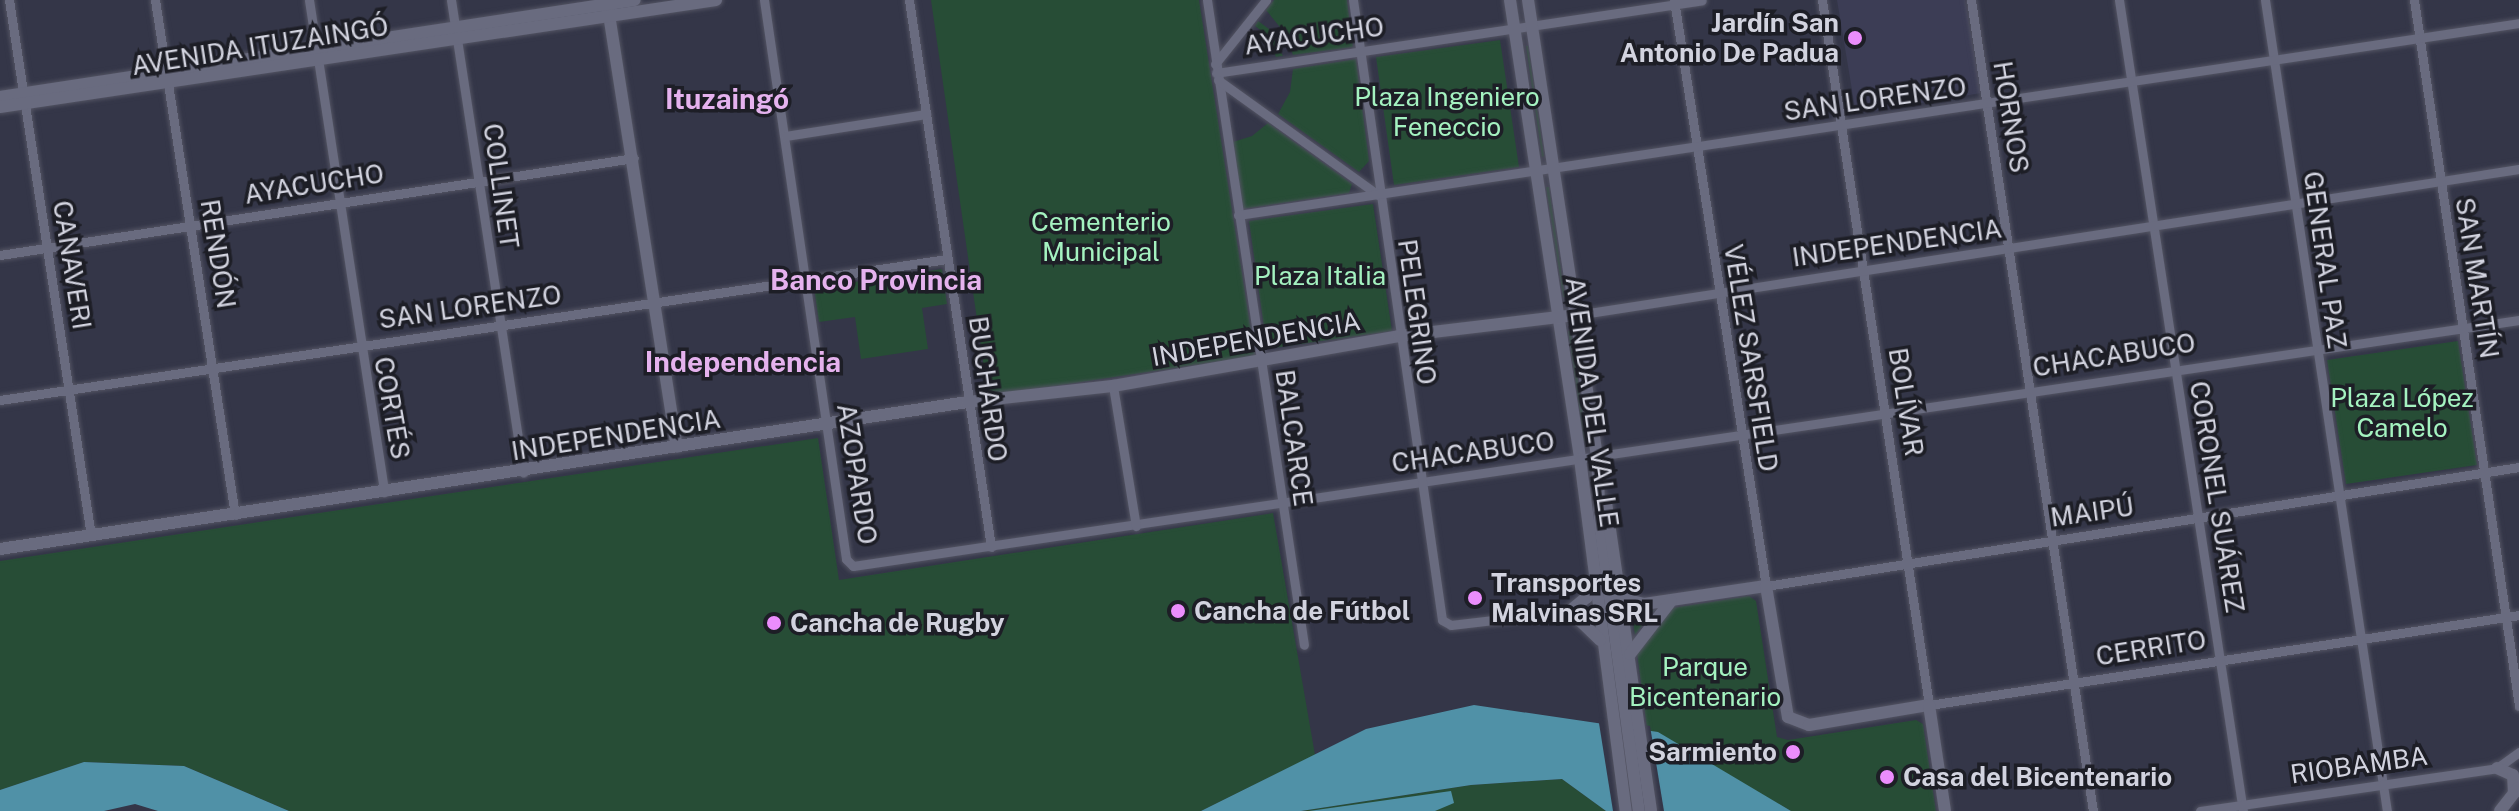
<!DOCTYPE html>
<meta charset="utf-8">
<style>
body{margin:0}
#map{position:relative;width:2519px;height:811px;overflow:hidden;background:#343648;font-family:"Public Sans",sans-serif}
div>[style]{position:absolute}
.built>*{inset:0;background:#3c3d55}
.green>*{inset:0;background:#274d36}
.water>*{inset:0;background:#5091a7}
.pier>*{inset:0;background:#343648}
.roads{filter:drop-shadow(0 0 2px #535463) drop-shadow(0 0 2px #535463)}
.street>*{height:9px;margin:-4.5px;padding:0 4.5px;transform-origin:4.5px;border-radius:4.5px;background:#696b7f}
.secondary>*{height:12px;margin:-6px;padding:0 6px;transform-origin:6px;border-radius:6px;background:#696b7f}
.dots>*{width:22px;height:22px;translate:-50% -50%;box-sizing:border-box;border:4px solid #1d1e26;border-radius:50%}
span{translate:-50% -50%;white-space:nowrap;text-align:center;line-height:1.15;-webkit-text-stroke:7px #1d1e26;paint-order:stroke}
.poi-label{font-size:26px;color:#d2d3df;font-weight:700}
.right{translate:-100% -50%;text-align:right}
.left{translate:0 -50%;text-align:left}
.street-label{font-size:26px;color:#d2d3df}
.park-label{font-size:26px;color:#a4f2c0}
.neighbourhood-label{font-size:28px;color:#e5b2ee;font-weight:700}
</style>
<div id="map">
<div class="built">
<div style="clip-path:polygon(1837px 0,1965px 0,1981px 93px,1856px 114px)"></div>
</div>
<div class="green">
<div style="clip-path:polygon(931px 0,1199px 0,1255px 356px,988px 396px)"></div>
<div style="clip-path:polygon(1274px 0,1347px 0,1353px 47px,1293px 55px,1284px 32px,1266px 10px)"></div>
<div style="clip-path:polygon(1258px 21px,1269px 29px,1283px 56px,1276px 57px,1266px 34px,1255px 26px)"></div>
<div style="clip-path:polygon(1500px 40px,1519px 167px,1394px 185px,1376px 57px)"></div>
<div style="clip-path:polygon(1526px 46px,1528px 46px,1544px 156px,1542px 157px)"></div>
<div style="clip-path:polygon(1356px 59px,1369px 161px,1359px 172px,1278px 114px,1290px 92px,1293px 69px)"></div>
<div style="clip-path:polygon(1268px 123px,1352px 184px,1349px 193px,1242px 209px,1233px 142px,1252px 136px)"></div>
<div style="clip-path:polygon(1546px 187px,1549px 187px,1565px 297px,1563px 297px)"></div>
<div style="clip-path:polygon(1373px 204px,1392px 331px,1267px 349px,1249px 221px)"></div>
<div style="clip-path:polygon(942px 269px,947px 304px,922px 308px,928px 349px,861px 359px,855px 317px,819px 322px,814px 288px)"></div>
<div style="clip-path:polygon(1568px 331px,1571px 331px,1587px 441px,1584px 441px)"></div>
<div style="clip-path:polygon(2458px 341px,2477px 465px,2346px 484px,2327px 360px)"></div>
<div style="clip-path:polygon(818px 438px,839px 580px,1273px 513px,1315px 755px,1201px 811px,289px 811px,184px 766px,84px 762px,0 790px,0 561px)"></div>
<div style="clip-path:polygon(1749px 596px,1756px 601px,1777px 737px,1788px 740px,1916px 720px,1923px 724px,1936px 811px,1791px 811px,1647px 729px,1637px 653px,1672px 608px)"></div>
<div style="clip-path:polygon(1630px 604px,1654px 610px,1635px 635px)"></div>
<div style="clip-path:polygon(1562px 779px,1606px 811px,1301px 811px,1471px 785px)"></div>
</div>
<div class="water">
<div style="clip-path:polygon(1474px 705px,1658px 732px,1791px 811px,1606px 811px,1562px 779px,1471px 785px,1301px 811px,1201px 811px,1366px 729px)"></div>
<div style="clip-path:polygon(84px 762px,184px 766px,289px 811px,158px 811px,135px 804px,104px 811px,0 811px,0 790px)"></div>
<div style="clip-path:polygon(1451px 791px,1454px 803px,1435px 811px,1309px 811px)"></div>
</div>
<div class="pier">
<div style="clip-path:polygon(1598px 717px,1650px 726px,1664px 811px,1613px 811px)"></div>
</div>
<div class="roads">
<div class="street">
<div style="left:9px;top:0;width:542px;rotate:81.3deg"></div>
<div style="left:155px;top:0;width:521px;rotate:81.17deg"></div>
<div style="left:309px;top:0;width:498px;rotate:81.3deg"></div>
<div style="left:451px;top:0;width:478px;rotate:81.3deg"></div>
<div style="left:764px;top:0;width:565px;rotate:81.65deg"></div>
<div style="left:846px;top:559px;width:10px;rotate:45deg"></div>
<div style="left:853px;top:566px;width:1684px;rotate:-8.4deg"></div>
<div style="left:909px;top:0;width:553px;rotate:81.47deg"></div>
<div style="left:1207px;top:0;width:652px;rotate:81.45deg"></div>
<div style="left:1353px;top:0;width:626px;rotate:81.83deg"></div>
<div style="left:1442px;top:620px;width:10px;rotate:29deg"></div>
<div style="left:1451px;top:625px;width:120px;rotate:-6.7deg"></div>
<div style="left:1674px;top:0;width:593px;rotate:81.08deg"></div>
<div style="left:1766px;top:586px;width:762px;rotate:-8.98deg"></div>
<div style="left:1822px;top:0;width:713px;rotate:81.37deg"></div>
<div style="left:1929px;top:705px;width:597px;rotate:-8.67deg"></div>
<div style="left:1971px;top:0;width:820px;rotate:81.45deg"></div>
<div style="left:2119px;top:0;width:820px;rotate:81.31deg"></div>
<div style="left:2265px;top:0;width:820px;rotate:81.45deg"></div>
<div style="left:2414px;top:0;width:714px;rotate:81.54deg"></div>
<div style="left:1215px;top:64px;width:82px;rotate:-51.4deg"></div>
<div style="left:1216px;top:73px;width:491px;rotate:-8.5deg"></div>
<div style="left:1218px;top:80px;width:197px;rotate:35.7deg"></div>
<div style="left:785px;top:136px;width:143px;rotate:-8.9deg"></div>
<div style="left:1238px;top:215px;width:1295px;rotate:-8.52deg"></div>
<div style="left:0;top:255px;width:641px;rotate:-8.7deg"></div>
<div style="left:1576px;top:315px;width:954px;rotate:-8.8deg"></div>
<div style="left:1113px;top:386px;width:142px;rotate:80.7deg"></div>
<div style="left:0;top:400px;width:957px;rotate:-8.47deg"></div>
<div style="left:2200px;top:811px;width:300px;rotate:-8.2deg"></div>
<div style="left:2497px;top:768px;width:27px;rotate:-36deg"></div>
</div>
<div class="secondary">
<div style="left:1510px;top:0;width:464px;rotate:81.3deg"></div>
<div style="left:1580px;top:459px;width:355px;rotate:82.6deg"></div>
<div style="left:1528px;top:0;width:461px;rotate:81.4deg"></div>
<div style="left:1597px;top:456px;width:68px;rotate:87.5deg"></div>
<div style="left:1600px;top:524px;width:290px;rotate:82.3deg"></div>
<div style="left:608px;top:8px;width:444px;rotate:81.1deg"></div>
<div style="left:0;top:97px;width:642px;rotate:-8.69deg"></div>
<div style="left:0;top:107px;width:724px;rotate:-8.5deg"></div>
<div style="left:1606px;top:502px;width:312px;rotate:81.7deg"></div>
<div style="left:0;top:549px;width:978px;rotate:-8.64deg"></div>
<div style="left:967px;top:402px;width:147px;rotate:-6.3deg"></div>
<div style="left:1113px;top:386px;width:290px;rotate:-9.9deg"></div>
<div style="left:1399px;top:336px;width:178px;rotate:-6.8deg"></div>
<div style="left:1591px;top:584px;width:14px;rotate:107deg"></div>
<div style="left:1587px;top:597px;width:22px;rotate:141deg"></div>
<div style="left:1570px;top:611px;width:42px;rotate:44deg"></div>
<div style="left:1624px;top:599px;width:21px;rotate:14deg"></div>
<div style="left:1644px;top:604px;width:123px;rotate:-8.4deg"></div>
<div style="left:1766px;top:586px;width:133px;rotate:80.5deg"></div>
<div style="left:1788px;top:717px;width:22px;rotate:21deg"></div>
<div style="left:1809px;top:725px;width:122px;rotate:-9.5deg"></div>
<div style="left:1929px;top:705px;width:107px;rotate:81.4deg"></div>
<div style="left:1630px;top:654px;width:67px;rotate:-52.3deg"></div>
<div style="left:2497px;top:768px;width:17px;rotate:24deg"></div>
<div style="left:2513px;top:775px;width:18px;rotate:87deg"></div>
<div style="left:2500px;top:811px;width:29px;rotate:-52deg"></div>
</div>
</div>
<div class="dots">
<div style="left:1855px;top:38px;background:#eb8dfc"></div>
<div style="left:1475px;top:598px;background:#eb8dfc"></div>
<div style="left:1178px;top:611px;background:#eb8dfc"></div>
<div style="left:774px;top:623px;background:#eb8dfc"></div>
<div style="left:1793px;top:752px;background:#eb8dfc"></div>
<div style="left:1887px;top:777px;background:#eb8dfc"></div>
</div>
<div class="poi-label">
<span class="right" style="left:1839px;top:38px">Jardín San<br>Antonio De Padua</span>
<span class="left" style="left:1491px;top:598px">Transportes<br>Malvinas SRL</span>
<span class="left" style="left:1194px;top:611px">Cancha de Fútbol</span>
<span class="left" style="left:790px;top:623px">Cancha de Rugby</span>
<span class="right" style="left:1777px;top:752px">Sarmiento</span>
<span class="left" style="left:1903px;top:777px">Casa del Bicentenario</span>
</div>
<div class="street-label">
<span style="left:1314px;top:36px;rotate:-8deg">AYACUCHO</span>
<span style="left:260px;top:46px;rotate:-9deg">AVENIDA ITUZAINGÓ</span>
<span style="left:1875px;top:99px;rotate:-8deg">SAN LORENZO</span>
<span style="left:2011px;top:117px;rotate:81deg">HORNOS</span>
<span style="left:314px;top:184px;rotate:-9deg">AYACUCHO</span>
<span style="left:501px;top:186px;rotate:82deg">COLLINET</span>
<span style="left:1897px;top:243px;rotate:-8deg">INDEPENDENCIA</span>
<span style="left:218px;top:254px;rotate:81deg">RENDÓN</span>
<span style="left:2325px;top:260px;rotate:82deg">GENERAL PAZ</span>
<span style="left:72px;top:265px;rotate:81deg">CANAVERI</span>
<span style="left:2477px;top:278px;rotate:81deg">SAN MARTÍN</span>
<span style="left:470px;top:307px;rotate:-8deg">SAN LORENZO</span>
<span style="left:1417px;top:312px;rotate:82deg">PELEGRINO</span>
<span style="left:1256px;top:339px;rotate:-10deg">INDEPENDENCIA</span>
<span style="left:2114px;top:355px;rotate:-9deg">CHACABUCO</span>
<span style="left:1751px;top:358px;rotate:81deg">VÉLEZ SARSFIELD</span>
<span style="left:988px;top:389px;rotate:82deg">BUCHARDO</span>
<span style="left:1592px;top:402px;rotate:82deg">AVENIDA DEL VALLE</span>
<span style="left:1906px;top:402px;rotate:81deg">BOLÍVAR</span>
<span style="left:392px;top:408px;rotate:80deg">CORTÉS</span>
<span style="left:616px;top:435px;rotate:-9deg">INDEPENDENCIA</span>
<span style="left:1294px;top:438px;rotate:82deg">BALCARCE</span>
<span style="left:1473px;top:452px;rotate:-8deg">CHACABUCO</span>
<span style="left:857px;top:474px;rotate:81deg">AZOPARDO</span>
<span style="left:2217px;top:497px;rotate:81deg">CORONEL SUÁREZ</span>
<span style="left:2092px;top:512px;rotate:-8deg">MAIPÚ</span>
<span style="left:2151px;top:648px;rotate:-9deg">CERRITO</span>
<span style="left:2359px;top:765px;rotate:-8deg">RIOBAMBA</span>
</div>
<div class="park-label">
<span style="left:1447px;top:112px">Plaza Ingeniero<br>Feneccio</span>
<span style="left:1101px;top:237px">Cementerio<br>Municipal</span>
<span style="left:1320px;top:276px">Plaza Italia</span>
<span style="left:2402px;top:413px">Plaza López<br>Camelo</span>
<span style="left:1705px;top:682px">Parque<br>Bicentenario</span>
</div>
<div class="neighbourhood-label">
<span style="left:727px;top:99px">Ituzaingó</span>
<span style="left:876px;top:280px">Banco Provincia</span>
<span style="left:743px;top:362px">Independencia</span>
</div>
</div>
